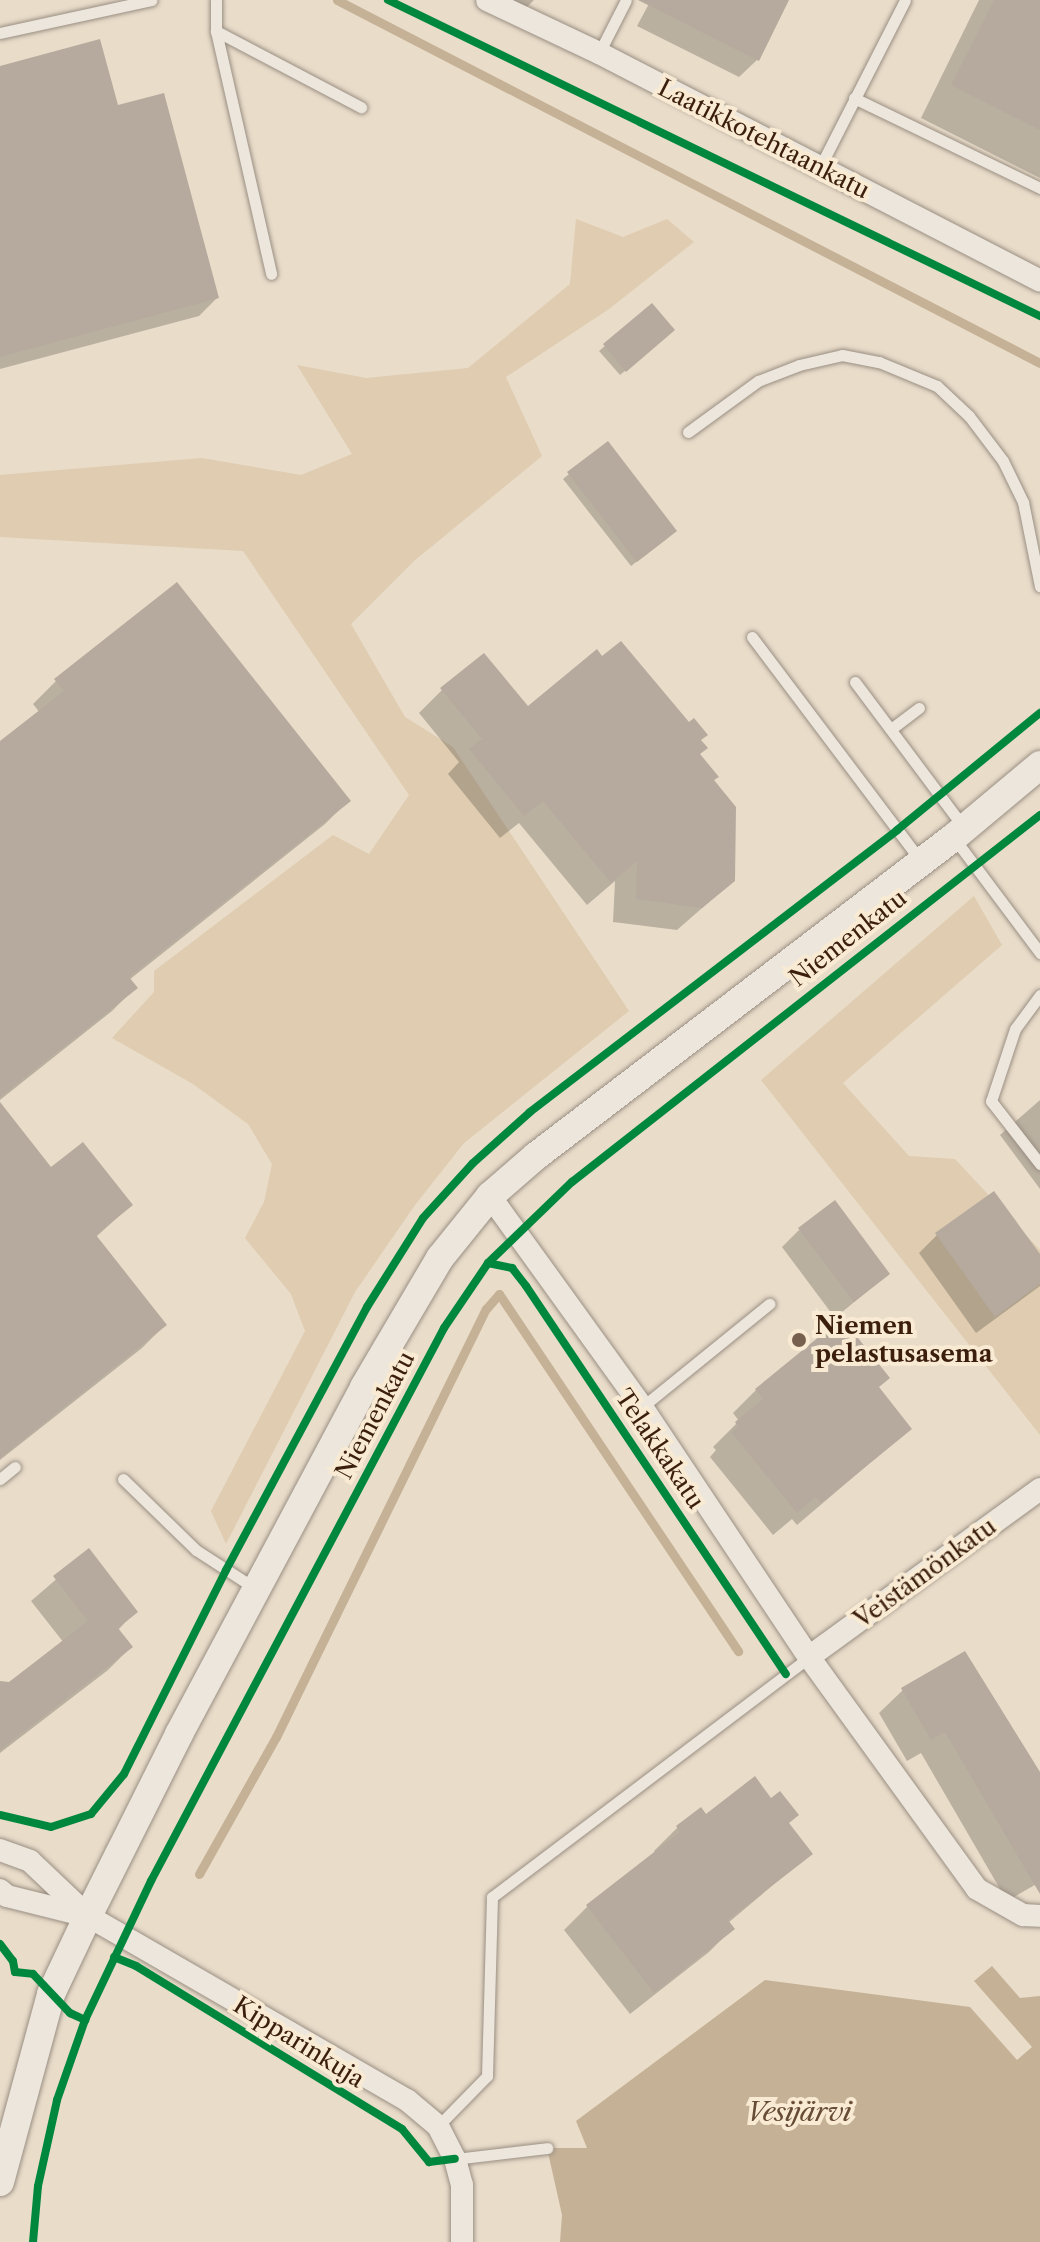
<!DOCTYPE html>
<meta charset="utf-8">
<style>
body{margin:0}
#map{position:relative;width:1040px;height:2242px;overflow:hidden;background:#e9dcc9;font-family:"Libre Caslon Text",serif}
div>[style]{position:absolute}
.green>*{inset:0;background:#dfccb1}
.water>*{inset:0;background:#c5b196}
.shadow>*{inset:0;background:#0003}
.stream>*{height:9px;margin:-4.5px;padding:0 4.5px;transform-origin:4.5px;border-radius:4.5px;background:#c5b196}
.building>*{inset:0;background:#b5aa9d}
.roads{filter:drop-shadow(0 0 2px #9a8f83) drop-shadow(0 0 2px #9a8f83)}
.service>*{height:11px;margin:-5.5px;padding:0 5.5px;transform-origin:5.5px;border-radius:5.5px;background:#ece6dc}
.minor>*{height:22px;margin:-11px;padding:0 11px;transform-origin:11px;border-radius:11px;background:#ece6dc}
.tertiary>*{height:28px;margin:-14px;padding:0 14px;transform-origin:14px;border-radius:14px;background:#ece6dc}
.cycleway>*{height:8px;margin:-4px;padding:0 4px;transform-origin:4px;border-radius:4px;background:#00873e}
.dots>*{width:22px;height:22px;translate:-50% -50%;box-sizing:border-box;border:4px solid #f9ebd3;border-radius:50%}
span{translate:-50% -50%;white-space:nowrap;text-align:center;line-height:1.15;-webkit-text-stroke:8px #f9ebd3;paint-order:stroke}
.street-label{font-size:24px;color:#3b1e0d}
.poi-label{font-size:24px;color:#3b1e0d;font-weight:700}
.left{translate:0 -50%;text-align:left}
.water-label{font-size:26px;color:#664b35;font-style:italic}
</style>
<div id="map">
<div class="green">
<div style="clip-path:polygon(576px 219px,623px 237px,667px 219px,694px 242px,609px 309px,506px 377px,542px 456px,414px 561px,351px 624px,405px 717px,453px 747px,629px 1011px,464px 1143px,415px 1205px,355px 1292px,226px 1544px,211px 1511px,305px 1331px,291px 1294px,245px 1238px,264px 1202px,272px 1164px,248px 1124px,193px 1084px,112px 1038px,154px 992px,154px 971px,333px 835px,369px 854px,409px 795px,243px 551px,0 537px,0 475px,202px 458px,301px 475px,352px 454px,297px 365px,366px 378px,468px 368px,570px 284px)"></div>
<div style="clip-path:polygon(974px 896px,1002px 945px,843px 1083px,909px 1156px,955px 1159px,1040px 1250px,1040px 1435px,761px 1080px)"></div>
</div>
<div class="water">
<div style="clip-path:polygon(992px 1966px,1020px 1998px,1040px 1996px,1040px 2242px,560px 2242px,562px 2215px,547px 2148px,587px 2148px,576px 2121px,765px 1980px,970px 2007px,1017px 2060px,1032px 2047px,974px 1981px)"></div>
</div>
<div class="shadow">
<div style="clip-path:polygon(499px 0,534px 0,522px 12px)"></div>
<div style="clip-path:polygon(651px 0,787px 0,757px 60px,739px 77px,637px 26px)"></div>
<div style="clip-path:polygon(979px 0,1040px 0,1040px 178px,921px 118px)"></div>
<div style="clip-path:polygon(0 68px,116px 107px,217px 298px,199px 316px,0 369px)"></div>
<div style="clip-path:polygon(651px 306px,667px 336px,620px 375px,599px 351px)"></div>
<div style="clip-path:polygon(569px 474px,669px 537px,631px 566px,563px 479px)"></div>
<div style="clip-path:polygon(56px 681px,348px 801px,325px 824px,129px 980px,135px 988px,112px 1011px,0 1100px,0 744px,40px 713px,33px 704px)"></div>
<div style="clip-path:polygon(442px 690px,699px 741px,698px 755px,712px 781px,733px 881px,677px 930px,613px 922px,615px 881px,587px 905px,519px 823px,500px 838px,448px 774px,459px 762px,419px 713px)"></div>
<div style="clip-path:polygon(1040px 1100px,1040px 1189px,1000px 1135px)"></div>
<div style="clip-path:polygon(0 1105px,51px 1169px,131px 1205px,96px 1237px,165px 1325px,142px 1348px,0 1460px)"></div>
<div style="clip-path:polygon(799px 1230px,888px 1274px,835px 1318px,782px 1247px)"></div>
<div style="clip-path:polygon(937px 1235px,1040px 1258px,1040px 1286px,976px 1333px,919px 1253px)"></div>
<div style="clip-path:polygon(877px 1388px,910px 1429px,797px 1525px,792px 1519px,773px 1535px,710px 1457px,716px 1450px,713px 1447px,739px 1421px,733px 1413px,756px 1390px)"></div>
<div style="clip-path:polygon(89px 1551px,135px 1612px,118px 1630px,131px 1647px,108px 1670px,0 1753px,0 1692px,64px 1643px,31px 1601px)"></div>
<div style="clip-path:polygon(903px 1690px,997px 1703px,1040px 1775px,1040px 1882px,1007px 1901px,921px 1753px,907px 1761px,879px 1713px)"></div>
<div style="clip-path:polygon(706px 1817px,787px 1823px,811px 1853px,728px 1923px,732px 1929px,709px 1952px,630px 2014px,564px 1930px,587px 1907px,656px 1853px,654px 1851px,677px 1828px)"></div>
</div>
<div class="stream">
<div style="left:337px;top:0;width:791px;rotate:27.31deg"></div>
<div style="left:199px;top:1874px;width:157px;rotate:-60.7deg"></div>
<div style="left:276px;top:1737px;width:477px;rotate:-63.9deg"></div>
<div style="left:486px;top:1309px;width:20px;rotate:-49deg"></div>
<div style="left:499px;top:1294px;width:430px;rotate:56.2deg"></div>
</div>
<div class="building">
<div style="clip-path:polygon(638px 0,789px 0,759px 61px)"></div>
<div style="clip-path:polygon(994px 0,1040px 0,1040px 130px,951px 85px)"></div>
<div style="clip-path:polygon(100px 39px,118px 105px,164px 93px,219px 298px,0 357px,0 66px)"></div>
<div style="clip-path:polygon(652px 303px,675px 330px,626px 372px,603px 344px)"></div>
<div style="clip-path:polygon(608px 441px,677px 531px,637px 562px,567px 472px)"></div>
<div style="clip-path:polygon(177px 582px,351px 801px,129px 977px,138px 988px,0 1097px,0 741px,64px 691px,54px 679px)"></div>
<div style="clip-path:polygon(621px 641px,689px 722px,694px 718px,708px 735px,701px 740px,708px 748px,700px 754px,719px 777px,714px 780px,736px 807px,735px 881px,702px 908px,636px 899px,637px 861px,611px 883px,543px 801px,524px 816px,469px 749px,482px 739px,440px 688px,484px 653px,528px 706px,597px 649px,602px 656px)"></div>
<div style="clip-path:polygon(0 1102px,51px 1167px,83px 1142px,133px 1205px,96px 1235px,167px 1325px,0 1458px)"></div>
<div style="clip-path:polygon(994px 1191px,1040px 1254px,1040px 1284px,995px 1317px,935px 1233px)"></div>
<div style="clip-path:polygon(835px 1200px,890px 1274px,854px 1302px,798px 1228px)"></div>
<div style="clip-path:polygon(842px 1318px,890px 1378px,879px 1387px,912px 1429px,821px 1503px,816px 1497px,797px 1513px,731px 1432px,738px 1427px,735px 1422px,763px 1399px,755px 1389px)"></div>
<div style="clip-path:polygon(89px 1548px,138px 1612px,118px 1628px,133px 1647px,0 1750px,0 1681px,9px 1682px,88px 1621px,53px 1576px)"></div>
<div style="clip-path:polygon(965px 1651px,1040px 1772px,1040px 1894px,945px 1732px,931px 1740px,901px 1688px)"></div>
<div style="clip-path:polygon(755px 1776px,771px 1798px,780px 1791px,799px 1815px,789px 1823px,813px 1854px,728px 1920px,735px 1929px,654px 1993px,586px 1905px,680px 1832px,676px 1826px,701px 1807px,706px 1814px)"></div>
</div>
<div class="roads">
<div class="service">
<div style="left:216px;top:0;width:31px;rotate:90deg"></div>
<div style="left:216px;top:31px;width:249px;rotate:77.2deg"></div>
<div style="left:216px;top:31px;width:164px;rotate:27.7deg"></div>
<div style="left:0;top:33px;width:155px;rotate:-12.3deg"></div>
<div style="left:599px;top:53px;width:59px;rotate:-63deg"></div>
<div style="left:854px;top:98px;width:207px;rotate:25.8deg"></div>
<div style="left:820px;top:167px;width:187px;rotate:-63deg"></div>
<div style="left:688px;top:432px;width:87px;rotate:-36.1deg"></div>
<div style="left:758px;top:381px;width:44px;rotate:-21.3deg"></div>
<div style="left:799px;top:365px;width:44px;rotate:-13.1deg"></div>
<div style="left:842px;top:355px;width:38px;rotate:11deg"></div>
<div style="left:879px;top:362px;width:63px;rotate:22.5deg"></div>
<div style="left:937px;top:386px;width:44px;rotate:43.2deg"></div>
<div style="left:969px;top:416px;width:56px;rotate:52.9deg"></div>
<div style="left:1003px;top:461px;width:46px;rotate:64deg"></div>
<div style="left:1023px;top:502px;width:86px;rotate:78.6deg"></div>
<div style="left:752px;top:637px;width:281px;rotate:53deg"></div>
<div style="left:855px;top:682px;width:184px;rotate:53.2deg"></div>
<div style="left:891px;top:729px;width:35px;rotate:-37deg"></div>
<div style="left:954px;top:838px;width:144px;rotate:53.2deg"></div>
<div style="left:1040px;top:995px;width:42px;rotate:126.3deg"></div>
<div style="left:1015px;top:1029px;width:76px;rotate:108.4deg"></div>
<div style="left:991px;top:1101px;width:80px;rotate:52.1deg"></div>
<div style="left:642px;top:1407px;width:164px;rotate:-39deg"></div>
<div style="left:0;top:1479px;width:19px;rotate:-39deg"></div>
<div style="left:123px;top:1479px;width:102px;rotate:44.2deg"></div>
<div style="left:196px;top:1550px;width:72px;rotate:33deg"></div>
<div style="left:438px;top:2126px;width:70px;rotate:-45.6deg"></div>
<div style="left:487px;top:2076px;width:179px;rotate:-88.4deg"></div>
<div style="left:492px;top:1897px;width:398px;rotate:-37.1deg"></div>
<div style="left:455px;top:2159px;width:93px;rotate:-6.8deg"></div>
</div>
<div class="minor">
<div style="left:487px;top:0;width:124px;rotate:25.3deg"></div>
<div style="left:599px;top:53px;width:496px;rotate:27.3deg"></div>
<div style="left:490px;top:1196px;width:260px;rotate:54.2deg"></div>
<div style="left:642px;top:1407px;width:301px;rotate:56.3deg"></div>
<div style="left:809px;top:1657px;width:286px;rotate:54.1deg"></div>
<div style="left:977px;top:1889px;width:53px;rotate:29.5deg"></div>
<div style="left:1023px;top:1915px;width:17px;rotate:3deg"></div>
<div style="left:809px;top:1657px;width:286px;rotate:-36deg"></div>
<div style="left:0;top:1850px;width:32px;rotate:20deg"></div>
<div style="left:30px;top:1861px;width:80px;rotate:43.5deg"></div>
<div style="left:88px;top:1916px;width:368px;rotate:30deg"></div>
<div style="left:407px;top:2100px;width:40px;rotate:40deg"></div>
<div style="left:438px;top:2126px;width:37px;rotate:63deg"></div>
<div style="left:455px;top:2159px;width:27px;rotate:75deg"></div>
<div style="left:462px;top:2185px;width:57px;rotate:90deg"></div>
<div style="left:0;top:1890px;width:9px;rotate:41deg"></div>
<div style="left:7px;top:1896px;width:82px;rotate:14deg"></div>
</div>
<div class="tertiary">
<div style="left:0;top:2182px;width:195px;rotate:-74.8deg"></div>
<div style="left:51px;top:1994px;width:86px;rotate:-64.6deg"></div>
<div style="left:88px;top:1916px;width:203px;rotate:-63.4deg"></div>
<div style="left:179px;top:1734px;width:393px;rotate:-61.9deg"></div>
<div style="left:364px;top:1387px;width:150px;rotate:-59.5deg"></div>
<div style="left:440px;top:1258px;width:80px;rotate:-51.1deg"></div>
<div style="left:490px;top:1196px;width:61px;rotate:-41deg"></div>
<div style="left:536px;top:1156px;width:526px;rotate:-37.35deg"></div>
<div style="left:954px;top:837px;width:112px;rotate:-39.9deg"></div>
</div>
</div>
<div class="cycleway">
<div style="left:388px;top:0;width:725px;rotate:25.86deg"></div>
<div style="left:488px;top:1263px;width:25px;rotate:12deg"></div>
<div style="left:512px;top:1268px;width:23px;rotate:52deg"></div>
<div style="left:526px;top:1286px;width:467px;rotate:56.2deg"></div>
<div style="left:0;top:1815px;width:52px;rotate:13.2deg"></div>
<div style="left:51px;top:1827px;width:42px;rotate:-18deg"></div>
<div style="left:91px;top:1814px;width:52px;rotate:-50.5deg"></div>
<div style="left:124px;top:1774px;width:228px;rotate:-63.4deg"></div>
<div style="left:226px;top:1570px;width:298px;rotate:-61.8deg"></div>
<div style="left:367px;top:1307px;width:105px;rotate:-57.8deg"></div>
<div style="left:423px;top:1218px;width:74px;rotate:-47.7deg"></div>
<div style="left:473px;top:1163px;width:76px;rotate:-41.8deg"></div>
<div style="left:530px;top:1112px;width:463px;rotate:-37.5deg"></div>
<div style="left:897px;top:830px;width:185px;rotate:-39.3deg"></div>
<div style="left:0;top:1944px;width:21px;rotate:53deg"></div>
<div style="left:13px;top:1961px;width:11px;rotate:80deg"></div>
<div style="left:15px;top:1972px;width:18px;rotate:6deg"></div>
<div style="left:33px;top:1974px;width:54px;rotate:46.5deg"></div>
<div style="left:70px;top:2013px;width:17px;rotate:25deg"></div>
<div style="left:114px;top:1957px;width:24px;rotate:22deg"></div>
<div style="left:136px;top:1966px;width:312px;rotate:31.5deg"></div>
<div style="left:402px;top:2129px;width:43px;rotate:50.7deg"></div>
<div style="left:429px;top:2162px;width:26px;rotate:-7deg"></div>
<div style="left:33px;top:2242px;width:56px;rotate:-84.9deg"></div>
<div style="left:38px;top:2186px;width:88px;rotate:-77.5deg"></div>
<div style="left:57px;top:2100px;width:85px;rotate:-70.7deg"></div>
<div style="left:85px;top:2020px;width:154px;rotate:-64.6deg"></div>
<div style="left:151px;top:1881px;width:626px;rotate:-62.08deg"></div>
<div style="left:444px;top:1328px;width:78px;rotate:-55.9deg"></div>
<div style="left:488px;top:1263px;width:117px;rotate:-44deg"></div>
<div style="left:572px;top:1182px;width:595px;rotate:-38.1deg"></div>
</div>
<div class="dots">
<div style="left:799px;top:1340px;background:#78604f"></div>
</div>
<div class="street-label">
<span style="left:764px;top:139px;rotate:27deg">Laatikkotehtaankatu</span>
<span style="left:848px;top:938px;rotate:-38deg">Niemenkatu</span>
<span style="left:375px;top:1415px;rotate:-62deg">Niemenkatu</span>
<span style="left:660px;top:1449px;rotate:56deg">Telakkakatu</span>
<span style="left:925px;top:1573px;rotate:-36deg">Veistämönkatu</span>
<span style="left:299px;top:2042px;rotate:32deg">Kipparinkuja</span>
</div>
<div class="poi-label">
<span class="left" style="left:815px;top:1340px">Niemen<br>pelastusasema</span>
</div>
<div class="water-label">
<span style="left:799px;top:2113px">Vesijärvi</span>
</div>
</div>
